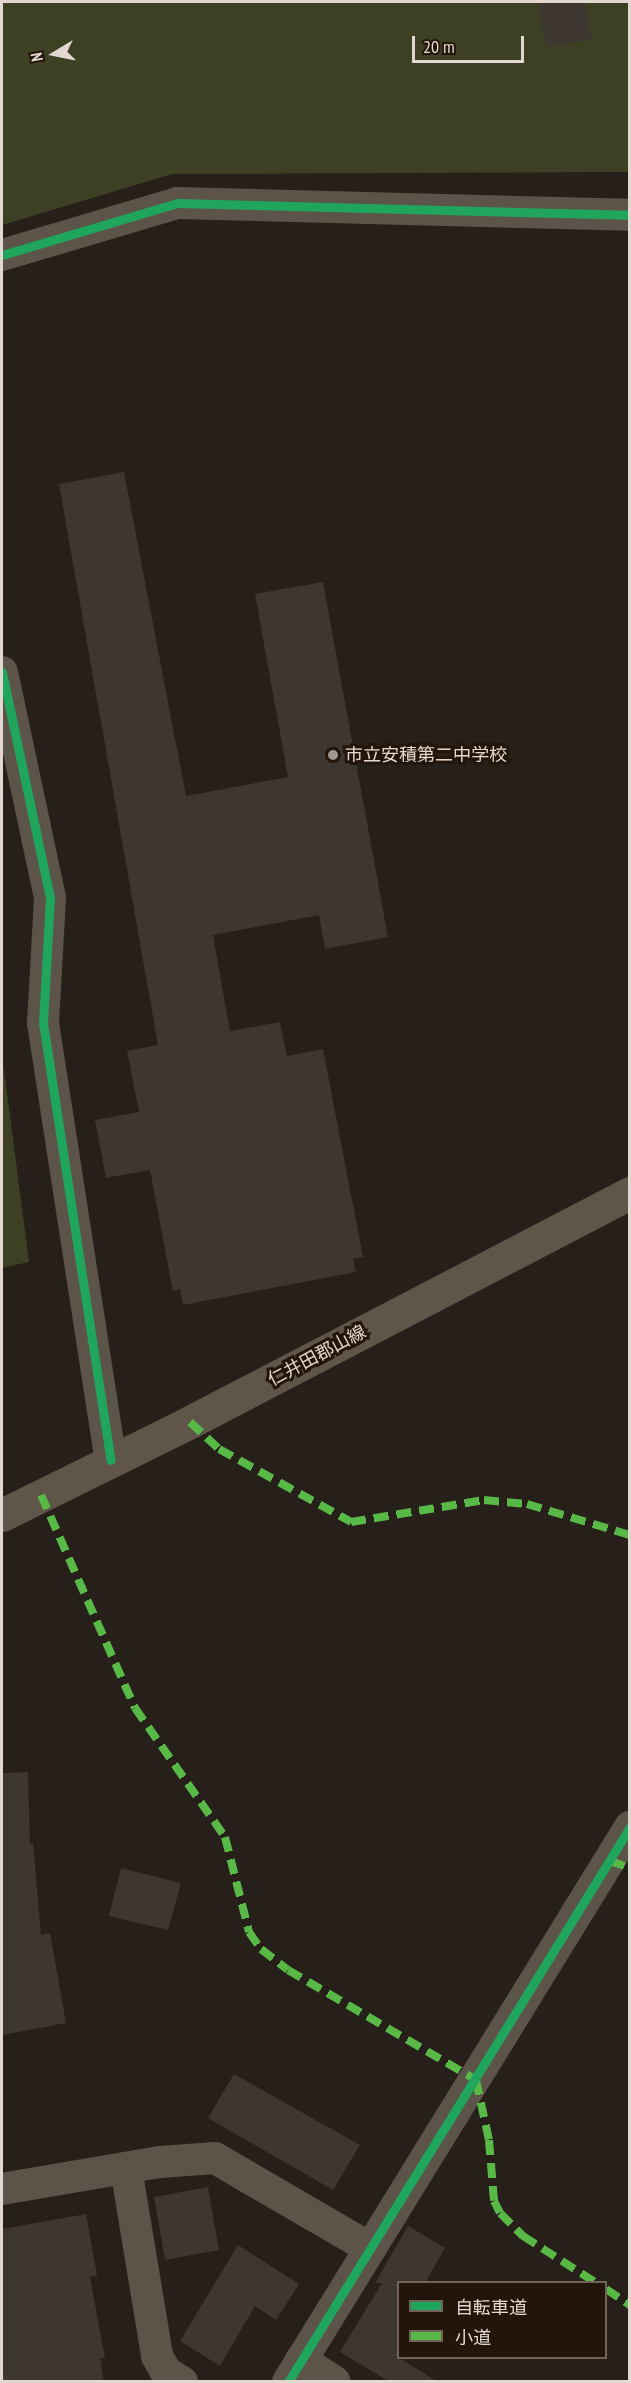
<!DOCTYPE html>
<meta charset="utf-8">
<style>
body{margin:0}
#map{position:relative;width:631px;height:2383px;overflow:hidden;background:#271f19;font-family:"PT Sans Narrow","Noto Sans JP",sans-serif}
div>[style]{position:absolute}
.green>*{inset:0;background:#3d4023}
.building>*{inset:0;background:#3d3631}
.street>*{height:32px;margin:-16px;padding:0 16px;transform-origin:16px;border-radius:16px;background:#5c5349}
.secondary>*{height:33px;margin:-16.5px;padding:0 16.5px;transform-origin:16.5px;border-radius:16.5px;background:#605549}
.quiet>*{height:8px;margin-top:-4px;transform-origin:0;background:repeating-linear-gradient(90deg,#58b947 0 15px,transparent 0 23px)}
.cycleway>*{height:9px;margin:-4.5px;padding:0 4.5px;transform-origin:4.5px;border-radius:4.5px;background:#20a55d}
.dots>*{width:16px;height:16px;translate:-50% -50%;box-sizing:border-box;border:3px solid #23150a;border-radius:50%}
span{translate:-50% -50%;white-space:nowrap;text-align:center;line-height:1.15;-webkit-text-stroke:6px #23150a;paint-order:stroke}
.poi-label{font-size:18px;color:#e2d8d1}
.left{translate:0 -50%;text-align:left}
.street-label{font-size:18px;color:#e2d8d1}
.frame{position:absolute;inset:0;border:3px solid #e2d8d1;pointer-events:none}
.legend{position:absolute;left:397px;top:2281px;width:210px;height:78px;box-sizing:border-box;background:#23150a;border:2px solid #6f635a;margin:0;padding:8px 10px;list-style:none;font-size:18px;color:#e2d8d1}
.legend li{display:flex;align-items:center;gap:12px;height:30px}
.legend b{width:30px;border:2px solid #6f635a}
.north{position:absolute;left:24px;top:24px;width:60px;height:60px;-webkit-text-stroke:4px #23150a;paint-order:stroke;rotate:260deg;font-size:16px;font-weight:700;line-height:24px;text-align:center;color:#e2d8d1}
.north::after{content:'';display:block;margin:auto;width:21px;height:27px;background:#e2d8d1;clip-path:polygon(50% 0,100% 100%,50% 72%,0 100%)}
.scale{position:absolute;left:412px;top:36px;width:112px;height:27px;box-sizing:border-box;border:3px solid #e2d8d1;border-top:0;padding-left:8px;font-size:18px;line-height:21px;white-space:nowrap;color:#e2d8d1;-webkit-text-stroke:4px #23150a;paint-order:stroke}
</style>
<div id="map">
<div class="green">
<div style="clip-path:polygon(2px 2px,629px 2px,630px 166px,627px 172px,172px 174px,2px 225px)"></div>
<div style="clip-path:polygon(2px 1054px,29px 1262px,2px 1268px)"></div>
</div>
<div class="building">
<div style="clip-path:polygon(538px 2px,585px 2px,592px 39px,546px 47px)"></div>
<div style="clip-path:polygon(124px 472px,186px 796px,288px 777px,255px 594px,323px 582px,388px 937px,325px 949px,319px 915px,213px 935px,230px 1031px,280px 1022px,287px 1056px,323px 1049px,363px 1257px,353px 1259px,356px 1272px,183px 1305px,180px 1289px,173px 1291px,150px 1170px,106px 1178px,95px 1120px,139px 1112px,127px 1051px,158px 1045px,59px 484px)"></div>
<div style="clip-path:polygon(28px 1772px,30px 1844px,33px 1843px,41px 1935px,50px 1933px,66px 2023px,2px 2035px,2px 1773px)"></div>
<div style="clip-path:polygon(121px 1868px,181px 1883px,168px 1930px,109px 1916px)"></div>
<div style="clip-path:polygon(234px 2074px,360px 2145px,333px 2190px,208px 2118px)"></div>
<div style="clip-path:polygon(208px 2187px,219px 2250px,165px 2260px,154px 2197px)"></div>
<div style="clip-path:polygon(86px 2214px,97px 2275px,90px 2277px,105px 2358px,100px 2358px,104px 2382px,2px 2382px,2px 2229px)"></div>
<div style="clip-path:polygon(408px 2226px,445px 2248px,425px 2283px,399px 2283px,399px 2358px,438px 2382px,390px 2382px,340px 2352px,382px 2283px,375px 2283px)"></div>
<div style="clip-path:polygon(238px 2245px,299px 2284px,276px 2320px,255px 2306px,220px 2366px,180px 2341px)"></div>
</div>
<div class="street">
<div style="left:2px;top:255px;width:183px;rotate:-16.5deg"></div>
<div style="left:177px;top:203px;width:453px;rotate:1.5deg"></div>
<div style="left:2px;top:672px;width:231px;rotate:78deg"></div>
<div style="left:50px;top:898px;width:125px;rotate:93.2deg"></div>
<div style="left:43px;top:1023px;width:442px;rotate:81.2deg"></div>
<div style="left:126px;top:2168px;width:191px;rotate:80.6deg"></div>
<div style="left:157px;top:2356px;width:18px;rotate:61deg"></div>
<div style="left:166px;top:2372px;width:19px;rotate:32deg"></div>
<div style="left:2px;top:2189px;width:160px;rotate:-9.7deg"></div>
<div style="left:160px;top:2162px;width:55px;rotate:-4.2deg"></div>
<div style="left:215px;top:2158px;width:177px;rotate:30.2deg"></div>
<div style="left:301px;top:2360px;width:40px;rotate:32.9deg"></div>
<div style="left:288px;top:2382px;width:652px;rotate:-58.36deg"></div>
</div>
<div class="secondary">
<div style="left:2px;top:1515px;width:210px;rotate:-26.3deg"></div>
<div style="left:190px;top:1422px;width:496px;rotate:-27.5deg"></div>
</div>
<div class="quiet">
<div style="left:190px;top:1422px;width:40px;rotate:43deg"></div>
<div style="left:219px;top:1449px;width:151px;rotate:28.9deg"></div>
<div style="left:351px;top:1522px;width:135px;rotate:-9.4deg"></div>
<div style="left:484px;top:1500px;width:43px;rotate:5.3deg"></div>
<div style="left:527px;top:1504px;width:108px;rotate:16.8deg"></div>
<div style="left:41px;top:1495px;width:233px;rotate:66.2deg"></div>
<div style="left:135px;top:1708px;width:157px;rotate:55.1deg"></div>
<div style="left:225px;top:1837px;width:98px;rotate:75.8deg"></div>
<div style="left:249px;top:1932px;width:21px;rotate:55deg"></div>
<div style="left:261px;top:1949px;width:34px;rotate:38deg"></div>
<div style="left:288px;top:1970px;width:218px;rotate:30.3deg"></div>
<div style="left:476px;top:2080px;width:61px;rotate:77.8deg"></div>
<div style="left:489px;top:2140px;width:61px;rotate:85.3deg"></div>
<div style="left:494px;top:2201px;width:13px;rotate:63deg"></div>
<div style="left:500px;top:2213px;width:33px;rotate:45deg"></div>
<div style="left:523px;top:2236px;width:85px;rotate:32.6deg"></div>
<div style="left:610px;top:1861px;width:21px;rotate:19deg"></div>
<div style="left:606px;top:2289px;width:29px;rotate:34deg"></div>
</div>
<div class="cycleway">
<div style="left:2px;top:255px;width:183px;rotate:-16.5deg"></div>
<div style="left:177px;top:203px;width:453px;rotate:1.5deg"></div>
<div style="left:2px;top:672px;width:231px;rotate:78deg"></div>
<div style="left:50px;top:898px;width:125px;rotate:93.2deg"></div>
<div style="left:43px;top:1023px;width:442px;rotate:81.2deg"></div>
<div style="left:288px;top:2382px;width:652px;rotate:-58.36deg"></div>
</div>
<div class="dots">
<div style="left:333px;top:755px;background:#a19791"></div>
</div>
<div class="poi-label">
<span class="left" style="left:345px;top:755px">市立安積第二中学校</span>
</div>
<div class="street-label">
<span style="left:317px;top:1356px;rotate:-28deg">仁井田郡山線</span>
</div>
<div class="frame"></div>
<ul class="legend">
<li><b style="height:8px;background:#20a55d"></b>自転車道</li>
<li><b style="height:8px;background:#58b947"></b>小道</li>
</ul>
<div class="north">N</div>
<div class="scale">20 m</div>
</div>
